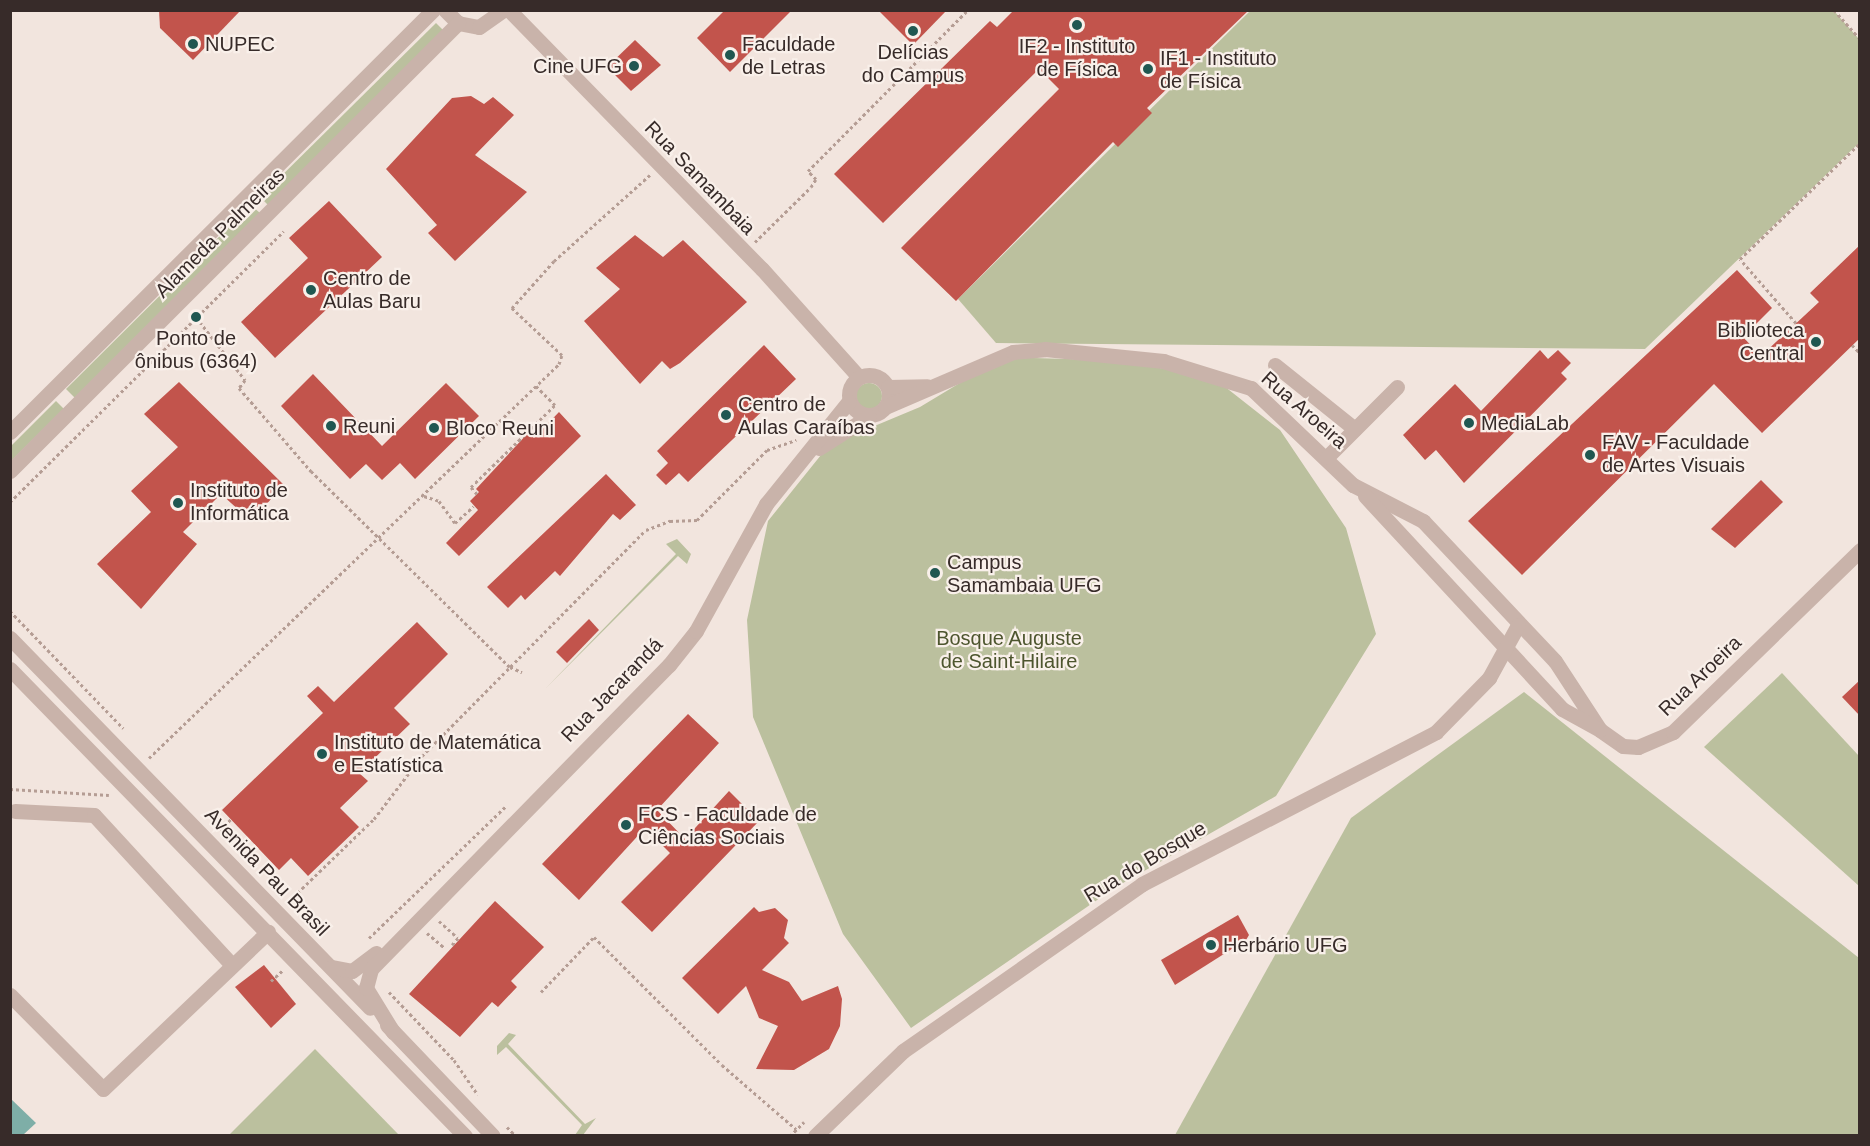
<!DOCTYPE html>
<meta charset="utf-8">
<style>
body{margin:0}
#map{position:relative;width:1870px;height:1146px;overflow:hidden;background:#f2e5de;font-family:Arial,sans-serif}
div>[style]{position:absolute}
.green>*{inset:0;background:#bbc09e}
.round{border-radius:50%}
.water>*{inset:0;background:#7eaea7}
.building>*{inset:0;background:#c2544c}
.path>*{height:3px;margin-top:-1.5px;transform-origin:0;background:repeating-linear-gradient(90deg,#b59d94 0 3px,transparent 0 6px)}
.minor>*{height:15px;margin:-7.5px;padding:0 7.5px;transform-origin:7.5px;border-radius:7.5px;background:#c9b3aa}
.minor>.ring{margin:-7.5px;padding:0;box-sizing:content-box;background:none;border:15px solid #c9b3aa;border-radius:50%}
.dots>*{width:16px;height:16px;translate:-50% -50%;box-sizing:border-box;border:3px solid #f9f0ea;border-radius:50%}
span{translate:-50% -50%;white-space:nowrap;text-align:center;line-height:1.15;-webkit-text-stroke:4.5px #f9f0ea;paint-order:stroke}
.poi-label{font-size:20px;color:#372b29}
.left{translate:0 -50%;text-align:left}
.right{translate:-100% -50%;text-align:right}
.street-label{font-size:20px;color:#372b29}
.park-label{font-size:20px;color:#4d552e}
.frame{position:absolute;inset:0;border:12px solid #372b29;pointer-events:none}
</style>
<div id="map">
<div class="green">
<div style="clip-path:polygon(1250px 11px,1834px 11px,1859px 39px,1859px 143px,1645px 349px,996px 343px,958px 299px)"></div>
<div style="clip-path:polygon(436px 23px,444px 31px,268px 205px,260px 197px)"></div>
<div style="clip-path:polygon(251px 205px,260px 213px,75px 398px,66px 389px)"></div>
<div style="clip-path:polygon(1003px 357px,1102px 360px,1210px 375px,1280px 430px,1346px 528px,1376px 634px,1276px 796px,1116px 887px,911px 1028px,843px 934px,753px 717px,747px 620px,768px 521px,829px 445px,920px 407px)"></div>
<div class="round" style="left:856px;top:383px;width:26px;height:26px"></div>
<div style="clip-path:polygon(56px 401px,64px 409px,11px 461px,11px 446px)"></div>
<div style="clip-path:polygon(677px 539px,691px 554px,687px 564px,678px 556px,545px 689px,676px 554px,666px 544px)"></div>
<div style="clip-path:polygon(1782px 673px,1859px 756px,1859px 886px,1704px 747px)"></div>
<div style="clip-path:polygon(1524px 692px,1859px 958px,1859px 1135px,1175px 1135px,1351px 818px)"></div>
<div style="clip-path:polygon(509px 1033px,516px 1035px,508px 1044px,585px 1124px,596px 1118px,583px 1135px,575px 1135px,582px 1125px,506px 1047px,497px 1055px,497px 1046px)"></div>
<div style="clip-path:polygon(315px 1049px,399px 1135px,229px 1135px)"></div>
</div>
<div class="water">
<div style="clip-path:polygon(10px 1098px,36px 1123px,23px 1135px,11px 1135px)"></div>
</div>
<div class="building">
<div style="clip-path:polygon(159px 10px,241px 10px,193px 60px,160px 28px)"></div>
<div style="clip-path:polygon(725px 10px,792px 10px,730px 72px,697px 38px)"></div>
<div style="clip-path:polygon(878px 10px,947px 10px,913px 45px)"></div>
<div style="clip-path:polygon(1014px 10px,1249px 10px,1147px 108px,1152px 113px,1118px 147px,1113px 142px,956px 301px,901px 248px,1059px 89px,1039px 69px,883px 223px,834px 174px,990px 21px,997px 27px)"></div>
<div style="clip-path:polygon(635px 40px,661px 65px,631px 91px,607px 67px)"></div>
<div style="clip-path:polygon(471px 96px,484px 104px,493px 97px,514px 115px,475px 155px,527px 192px,455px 261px,428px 233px,437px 225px,386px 169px,452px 98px)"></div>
<div style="clip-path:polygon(329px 201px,382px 257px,275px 358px,241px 322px,308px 258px,289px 238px)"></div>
<div style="clip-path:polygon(635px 235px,663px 257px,683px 240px,747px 302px,680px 363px,670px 369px,662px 361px,640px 384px,584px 321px,620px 289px,596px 268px)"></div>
<div style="clip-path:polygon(1860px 245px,1860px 338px,1762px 433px,1714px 384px,1522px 575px,1468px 521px,1737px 270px,1772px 308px,1743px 337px,1761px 356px,1819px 302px,1810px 293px)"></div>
<div style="clip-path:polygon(764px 345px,796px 379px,688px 482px,679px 473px,666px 485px,656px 475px,668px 463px,657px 451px)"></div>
<div style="clip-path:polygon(1540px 350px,1548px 359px,1558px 350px,1571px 363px,1561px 373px,1567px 379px,1464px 483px,1436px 450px,1425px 460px,1403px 435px,1455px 384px,1481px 411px)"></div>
<div style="clip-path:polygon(313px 374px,382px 446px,446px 383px,479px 416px,415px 479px,400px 463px,382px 480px,366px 464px,350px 479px,281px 406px)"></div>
<div style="clip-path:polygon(179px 382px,284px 485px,251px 521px,221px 494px,183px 532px,197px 544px,141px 609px,97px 564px,151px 512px,131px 491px,178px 447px,144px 414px)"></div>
<div style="clip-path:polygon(559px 412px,581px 436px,459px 556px,446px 543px,478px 510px,470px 501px,479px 492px,476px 489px,528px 433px,534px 438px)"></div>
<div style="clip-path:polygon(606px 474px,636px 505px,620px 520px,613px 514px,560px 576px,555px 571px,525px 600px,521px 595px,508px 608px,487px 587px)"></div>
<div style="clip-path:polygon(1761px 480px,1783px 502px,1735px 548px,1711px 529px)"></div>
<div style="clip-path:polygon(589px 619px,599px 630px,567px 663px,556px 652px)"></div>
<div style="clip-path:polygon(417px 622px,448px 654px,394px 708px,410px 724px,359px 773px,368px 781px,340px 808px,359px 827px,308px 876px,291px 858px,279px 870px,222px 810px,323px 713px,307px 696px,318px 686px,334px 702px)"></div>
<div style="clip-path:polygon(1860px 680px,1860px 716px,1842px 697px)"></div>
<div style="clip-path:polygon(688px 714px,719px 743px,657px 810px,685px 839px,729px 791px,759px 821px,652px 932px,621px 902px,670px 853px,645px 828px,579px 900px,542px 864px)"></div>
<div style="clip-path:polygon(495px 901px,544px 947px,511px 981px,517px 987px,498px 1007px,492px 1002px,460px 1037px,409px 994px)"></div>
<div style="clip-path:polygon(754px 907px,759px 912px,775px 908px,788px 920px,784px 938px,789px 943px,762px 970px,789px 982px,802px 1001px,838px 986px,842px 999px,840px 1026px,829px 1049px,794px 1070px,756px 1069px,778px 1026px,759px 1018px,746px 986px,718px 1014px,682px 978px)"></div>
<div style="clip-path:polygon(1238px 915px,1249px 935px,1246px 940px,1175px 985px,1161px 960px)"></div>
<div style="clip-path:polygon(264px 965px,296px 1004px,271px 1028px,235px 987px)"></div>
</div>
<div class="path">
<div style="left:1834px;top:10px;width:39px;rotate:48deg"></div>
<div style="left:755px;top:242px;width:78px;rotate:-44.5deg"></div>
<div style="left:811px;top:187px;width:9px;rotate:-58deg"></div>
<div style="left:816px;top:179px;width:11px;rotate:-135deg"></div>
<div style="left:808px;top:171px;width:227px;rotate:-45.2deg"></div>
<div style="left:196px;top:317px;width:80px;rotate:52.1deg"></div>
<div style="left:245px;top:380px;width:10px;rotate:127deg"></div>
<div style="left:239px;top:388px;width:110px;rotate:49.1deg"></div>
<div style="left:311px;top:471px;width:279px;rotate:44.6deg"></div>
<div style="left:510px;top:667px;width:13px;rotate:23deg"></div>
<div style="left:1796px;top:323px;width:85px;rotate:-131.2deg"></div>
<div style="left:1740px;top:259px;width:167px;rotate:-44deg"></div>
<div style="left:1852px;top:345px;width:11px;rotate:45deg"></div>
<div style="left:477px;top:494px;width:9px;rotate:-131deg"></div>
<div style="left:471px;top:487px;width:117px;rotate:-44.3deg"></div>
<div style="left:555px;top:405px;width:27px;rotate:-135deg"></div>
<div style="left:424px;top:496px;width:16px;rotate:18deg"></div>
<div style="left:439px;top:501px;width:27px;rotate:54deg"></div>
<div style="left:455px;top:523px;width:25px;rotate:-42deg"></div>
<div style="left:10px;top:502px;width:385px;rotate:-44.7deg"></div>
<div style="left:10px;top:611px;width:163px;rotate:46deg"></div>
<div style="left:149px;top:758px;width:569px;rotate:-43.86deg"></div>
<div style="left:559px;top:364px;width:9px;rotate:-72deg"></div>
<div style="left:562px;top:355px;width:69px;rotate:-136.8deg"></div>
<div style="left:512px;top:308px;width:63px;rotate:-48.2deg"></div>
<div style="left:554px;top:261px;width:129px;rotate:-41.9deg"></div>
<div style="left:10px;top:789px;width:99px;rotate:3.5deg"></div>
<div style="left:220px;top:830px;width:16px;rotate:-45deg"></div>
<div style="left:289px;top:901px;width:118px;rotate:-44deg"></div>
<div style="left:374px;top:819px;width:79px;rotate:-52.7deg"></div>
<div style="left:422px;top:756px;width:318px;rotate:-45.3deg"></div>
<div style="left:646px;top:530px;width:26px;rotate:-21deg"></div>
<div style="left:670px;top:521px;width:27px;rotate:-2deg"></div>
<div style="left:697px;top:520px;width:99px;rotate:-45deg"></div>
<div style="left:767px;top:450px;width:31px;rotate:-19deg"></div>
<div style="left:439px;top:921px;width:25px;rotate:42deg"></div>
<div style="left:458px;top:938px;width:9px;rotate:131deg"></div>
<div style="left:427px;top:933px;width:23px;rotate:40deg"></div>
<div style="left:369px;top:938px;width:189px;rotate:-43.9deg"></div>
<div style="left:271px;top:981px;width:15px;rotate:-42deg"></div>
<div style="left:389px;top:992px;width:94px;rotate:46.3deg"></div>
<div style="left:454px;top:1060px;width:42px;rotate:55.6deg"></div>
<div style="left:541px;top:992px;width:76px;rotate:-46.1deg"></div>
<div style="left:594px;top:937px;width:181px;rotate:45deg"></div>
<div style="left:722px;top:1065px;width:98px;rotate:40.9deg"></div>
<div style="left:507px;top:1127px;width:13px;rotate:45deg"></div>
<div style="left:790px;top:1136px;width:20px;rotate:-45deg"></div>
</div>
<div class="minor">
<div style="left:445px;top:10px;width:18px;rotate:45deg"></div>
<div style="left:458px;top:23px;width:21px;rotate:11deg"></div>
<div style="left:479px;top:27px;width:29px;rotate:-35deg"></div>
<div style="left:509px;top:10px;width:362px;rotate:45.7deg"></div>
<div style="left:762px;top:269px;width:145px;rotate:48.1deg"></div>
<div style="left:1275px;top:365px;width:102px;rotate:38.7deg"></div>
<div class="ring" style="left:849px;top:375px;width:25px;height:25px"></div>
<div style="left:888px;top:387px;width:39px;rotate:-1deg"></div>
<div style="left:885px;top:407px;width:139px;rotate:-23.3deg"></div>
<div style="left:1013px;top:352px;width:32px;rotate:-5deg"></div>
<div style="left:1045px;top:349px;width:119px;rotate:5.8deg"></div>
<div style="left:1163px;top:361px;width:92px;rotate:17.1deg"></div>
<div style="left:1251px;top:388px;width:141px;rotate:43.6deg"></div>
<div style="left:1353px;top:485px;width:79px;rotate:27.2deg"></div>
<div style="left:1423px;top:521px;width:192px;rotate:46.7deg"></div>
<div style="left:1555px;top:661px;width:82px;rotate:56.9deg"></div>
<div style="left:1600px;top:730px;width:28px;rotate:35deg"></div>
<div style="left:1623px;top:746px;width:15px;rotate:4deg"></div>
<div style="left:1638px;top:747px;width:38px;rotate:-23deg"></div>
<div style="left:1673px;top:732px;width:261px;rotate:-44.2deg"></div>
<div style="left:10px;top:432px;width:598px;rotate:-44.93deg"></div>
<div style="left:819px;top:448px;width:59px;rotate:-32.6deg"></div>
<div style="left:1327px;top:457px;width:99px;rotate:-45deg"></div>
<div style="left:10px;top:471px;width:634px;rotate:-45deg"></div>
<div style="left:1365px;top:496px;width:290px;rotate:47.2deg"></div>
<div style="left:1562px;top:709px;width:43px;rotate:28.9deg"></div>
<div style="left:10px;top:638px;width:516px;rotate:45.78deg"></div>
<div style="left:10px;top:669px;width:652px;rotate:45.75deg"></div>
<div style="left:15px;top:811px;width:79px;rotate:2.9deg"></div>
<div style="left:94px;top:815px;width:204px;rotate:47.4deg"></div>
<div style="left:332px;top:967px;width:20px;rotate:11deg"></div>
<div style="left:352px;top:971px;width:30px;rotate:-37deg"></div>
<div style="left:10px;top:995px;width:132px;rotate:45.3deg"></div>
<div style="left:103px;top:1089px;width:228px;rotate:-43.6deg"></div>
<div style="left:387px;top:1025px;width:153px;rotate:46.3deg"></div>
<div style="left:393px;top:1032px;width:52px;rotate:-121.5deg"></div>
<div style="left:366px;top:988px;width:20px;rotate:-75deg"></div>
<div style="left:371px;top:969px;width:426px;rotate:-45.6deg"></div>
<div style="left:669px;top:665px;width:43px;rotate:-51.5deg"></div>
<div style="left:696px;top:631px;width:145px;rotate:-61.1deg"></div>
<div style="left:766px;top:504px;width:132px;rotate:-51.1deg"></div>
<div style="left:815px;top:1136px;width:122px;rotate:-44deg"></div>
<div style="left:903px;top:1051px;width:292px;rotate:-34.9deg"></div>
<div style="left:1142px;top:884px;width:331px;rotate:-27.3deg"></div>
<div style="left:1436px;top:732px;width:76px;rotate:-45.5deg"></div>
<div style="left:1489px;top:678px;width:60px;rotate:-61.3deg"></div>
</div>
<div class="dots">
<div style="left:1077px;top:25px;background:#205751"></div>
<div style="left:913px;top:31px;background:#205751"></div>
<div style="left:193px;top:44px;background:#205751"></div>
<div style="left:730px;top:55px;background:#205751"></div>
<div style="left:634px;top:66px;background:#205751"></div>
<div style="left:1148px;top:69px;background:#205751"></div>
<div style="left:311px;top:290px;background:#205751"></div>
<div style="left:196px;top:317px;background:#205751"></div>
<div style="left:1816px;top:342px;background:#205751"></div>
<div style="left:726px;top:415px;background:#205751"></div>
<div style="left:1469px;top:423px;background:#205751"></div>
<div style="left:331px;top:426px;background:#205751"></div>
<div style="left:434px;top:428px;background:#205751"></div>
<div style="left:1590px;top:455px;background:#205751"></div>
<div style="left:178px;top:503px;background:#205751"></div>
<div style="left:935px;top:573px;background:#205751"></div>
<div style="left:322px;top:754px;background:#205751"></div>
<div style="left:626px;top:825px;background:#205751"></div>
<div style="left:1211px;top:945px;background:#205751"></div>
</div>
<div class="poi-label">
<span class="left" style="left:205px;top:44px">NUPEC</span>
<span class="left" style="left:742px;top:56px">Faculdade<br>de Letras</span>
<span style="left:1077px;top:58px">IF2 - Instituto<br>de Física</span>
<span style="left:913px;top:64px">Delícias<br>do Campus</span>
<span class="left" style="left:1160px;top:70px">IF1 - Instituto<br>de Física</span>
<span class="right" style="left:622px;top:66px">Cine UFG</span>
<span class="left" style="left:323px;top:290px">Centro de<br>Aulas Baru</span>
<span class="right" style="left:1804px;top:342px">Biblioteca<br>Central</span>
<span style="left:196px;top:350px">Ponto de<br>ônibus (6364)</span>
<span class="left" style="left:738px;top:416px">Centro de<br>Aulas Caraíbas</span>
<span class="left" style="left:1481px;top:423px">MediaLab</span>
<span class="left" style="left:343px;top:426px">Reuni</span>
<span class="left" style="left:446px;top:428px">Bloco Reuni</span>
<span class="left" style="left:1602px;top:454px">FAV - Faculdade<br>de Artes Visuais</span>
<span class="left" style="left:190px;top:502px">Instituto de<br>Informática</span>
<span class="left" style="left:947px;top:574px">Campus<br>Samambaia UFG</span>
<span class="left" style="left:334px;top:754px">Instituto de Matemática<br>e Estatística</span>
<span class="left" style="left:638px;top:826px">FCS - Faculdade de<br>Ciências Sociais</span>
<span class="left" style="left:1223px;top:945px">Herbário UFG</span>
</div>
<div class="street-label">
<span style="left:700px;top:178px;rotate:46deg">Rua Samambaia</span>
<span style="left:220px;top:233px;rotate:-45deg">Alameda Palmeiras</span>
<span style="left:1304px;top:410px;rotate:41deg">Rua Aroeira</span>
<span style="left:1700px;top:676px;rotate:-44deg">Rua Aroeira</span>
<span style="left:612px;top:690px;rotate:-46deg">Rua Jacarandá</span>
<span style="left:1145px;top:862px;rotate:-31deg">Rua do Bosque</span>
<span style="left:267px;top:872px;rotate:46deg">Avenida Pau Brasil</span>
</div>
<div class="park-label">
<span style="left:1009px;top:650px">Bosque Auguste<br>de Saint-Hilaire</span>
</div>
<div class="frame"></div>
</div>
